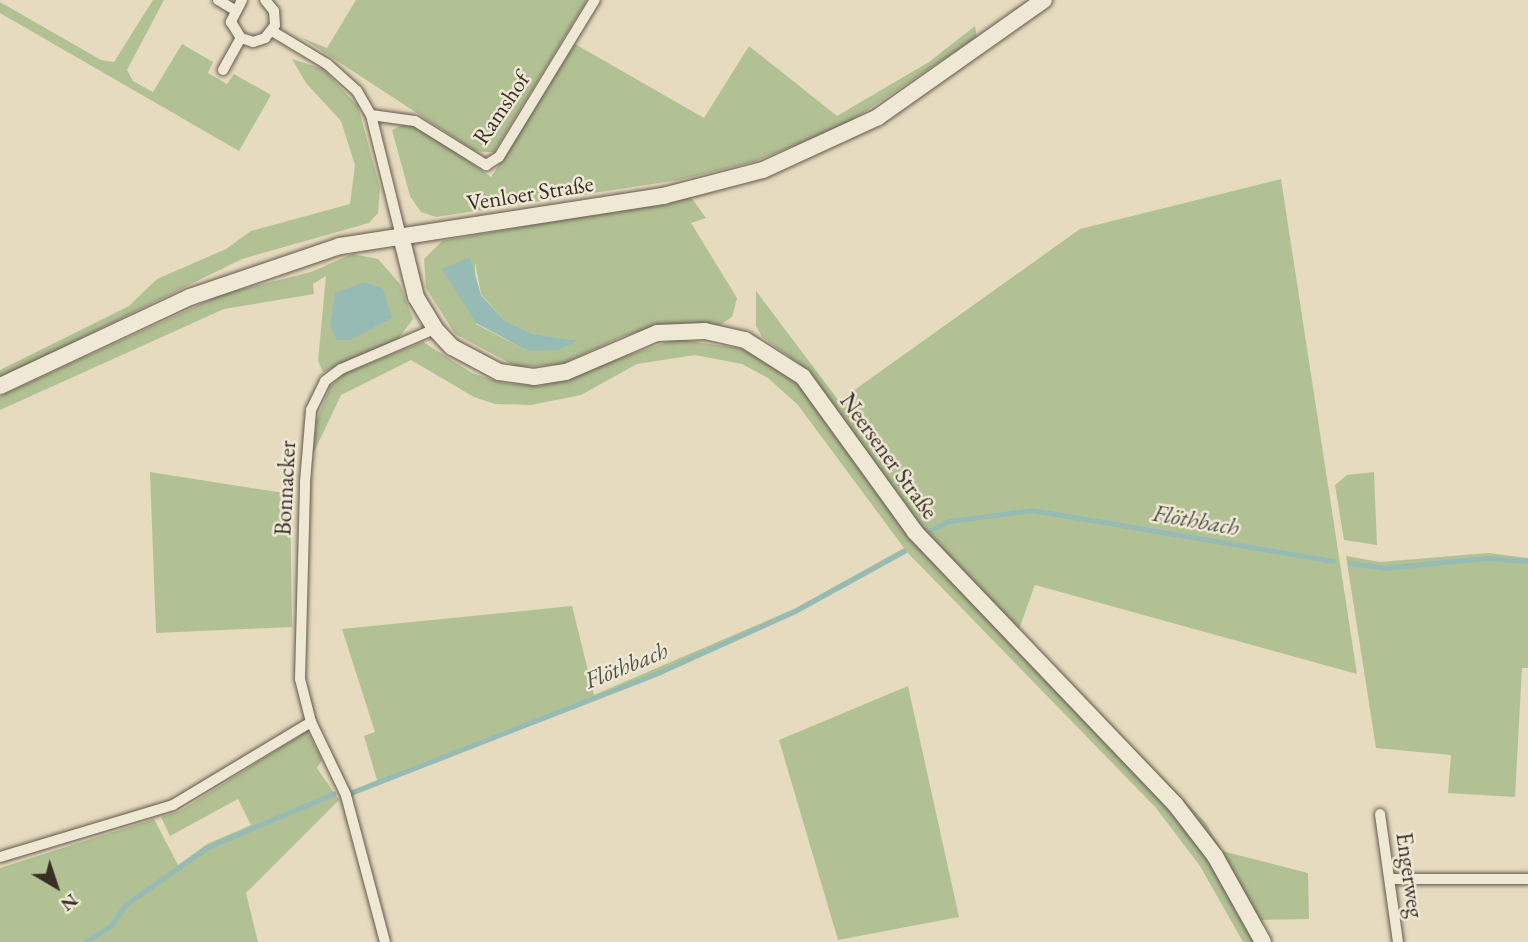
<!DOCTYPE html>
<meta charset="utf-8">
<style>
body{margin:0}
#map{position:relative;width:1528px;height:942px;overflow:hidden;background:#e6dbbe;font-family:"EB Garamond",serif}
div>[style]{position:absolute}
.green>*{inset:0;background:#b2c194}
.water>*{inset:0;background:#96bbb5}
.stream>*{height:4.5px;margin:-2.25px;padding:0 2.25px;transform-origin:2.25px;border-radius:2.25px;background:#96bbb5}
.roads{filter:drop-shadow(0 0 2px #64584d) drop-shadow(0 0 2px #64584d)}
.street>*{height:10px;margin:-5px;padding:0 5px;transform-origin:5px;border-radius:5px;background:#efe8d5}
.secondary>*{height:16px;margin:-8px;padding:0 8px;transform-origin:8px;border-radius:8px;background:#efe8d5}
span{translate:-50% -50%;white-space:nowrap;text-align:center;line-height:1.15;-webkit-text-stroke:5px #efe8d5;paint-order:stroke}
.street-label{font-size:23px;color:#392d27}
.water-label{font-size:24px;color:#50504a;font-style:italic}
.north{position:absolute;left:21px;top:851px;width:70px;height:70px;-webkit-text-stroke:5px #efe8d5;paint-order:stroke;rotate:141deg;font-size:19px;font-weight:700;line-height:28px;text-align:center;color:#392d27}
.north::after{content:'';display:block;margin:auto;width:24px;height:32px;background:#392d27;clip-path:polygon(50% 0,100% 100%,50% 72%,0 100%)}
</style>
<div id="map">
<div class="green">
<div style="clip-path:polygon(153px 0,164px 0,127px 70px,133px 81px,153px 92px,182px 44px,213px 62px,208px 73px,227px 84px,234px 74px,271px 95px,239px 151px,0 13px,0 2px,101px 60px,114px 62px)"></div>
<div style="clip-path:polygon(356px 0,587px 0,494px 152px,488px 152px,475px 151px,302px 38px,327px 48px)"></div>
<div style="clip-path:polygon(975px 26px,977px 37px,843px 126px,753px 162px,679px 180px,436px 217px,421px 212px,410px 196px,392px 130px,407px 123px,420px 128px,491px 177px,575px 44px,704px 118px,749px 46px,837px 116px,929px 62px)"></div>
<div style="clip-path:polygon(292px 59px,323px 69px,358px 106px,380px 188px,378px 213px,369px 223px,242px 259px,0 378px,0 370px,129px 306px,157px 279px,226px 249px,251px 231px,350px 204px,355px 165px,341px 121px,306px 83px)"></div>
<div style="clip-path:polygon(1281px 179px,1357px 674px,1035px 585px,1019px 629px,1206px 823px,1222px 851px,1308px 873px,1309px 919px,1261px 920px,1270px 942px,1219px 852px,922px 532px,805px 368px,762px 337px,756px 326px,756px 291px,839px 401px,1080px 229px)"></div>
<div style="clip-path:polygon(evenodd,691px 197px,706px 218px,691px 223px,737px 298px,732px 317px,720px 325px,665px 324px,621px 337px,562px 364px,517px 367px,455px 334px,426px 288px,424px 259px,442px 241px,691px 197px,475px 262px,481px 294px,504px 320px,533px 334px,576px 342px,528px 351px,476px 324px,475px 262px)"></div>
<div style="clip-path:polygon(352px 254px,378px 259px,400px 284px,413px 319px,398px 339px,323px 372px,318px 361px,326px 276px,313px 284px,314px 294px,224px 309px,0 410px,0 396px,223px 294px,311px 272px)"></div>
<div style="clip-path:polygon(676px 339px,744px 349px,801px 386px,895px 517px,1195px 835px,1257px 942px,1243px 942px,1200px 866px,1156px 808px,907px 552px,796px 613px,661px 673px,351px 796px,350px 791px,377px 780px,364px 736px,375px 732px,342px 629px,572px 606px,594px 695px,794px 609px,904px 548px,798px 405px,768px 378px,742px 364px,695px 355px,637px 364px,581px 395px,531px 405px,495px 404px,474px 397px,411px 360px,341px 395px,313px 454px,316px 421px,330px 387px,343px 374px,423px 342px,472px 373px,503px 383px,540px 386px)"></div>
<div style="clip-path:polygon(150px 472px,290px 494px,292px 627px,156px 633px)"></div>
<div style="clip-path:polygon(1374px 472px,1377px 545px,1344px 540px,1335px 485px,1347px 475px)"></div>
<div style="clip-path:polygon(1488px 553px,1528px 558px,1528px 668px,1522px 668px,1515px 797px,1448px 793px,1451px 755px,1376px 748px,1346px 556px,1380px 562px)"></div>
<div style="clip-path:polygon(908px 686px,959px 917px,838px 940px,779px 740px)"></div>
<div style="clip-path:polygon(307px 731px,322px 760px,317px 768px,339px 800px,246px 893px,258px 942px,0 942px,0 868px,154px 819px,178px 865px,207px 844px,251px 825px,238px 799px,170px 836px,161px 817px,180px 811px)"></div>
</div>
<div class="water">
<div style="clip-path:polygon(470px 257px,481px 295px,504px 320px,533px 334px,577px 341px,559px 350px,528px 351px,476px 323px,442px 269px)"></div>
<div style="clip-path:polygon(365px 282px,383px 289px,392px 318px,350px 340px,337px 340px,330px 327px,335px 293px)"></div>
</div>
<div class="stream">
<div style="left:930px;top:530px;width:22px;rotate:-24deg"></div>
<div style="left:950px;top:521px;width:83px;rotate:-7.6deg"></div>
<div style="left:1032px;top:510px;width:305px;rotate:9.6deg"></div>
<div style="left:1350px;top:563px;width:34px;rotate:8deg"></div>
<div style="left:1384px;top:568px;width:103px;rotate:-5.5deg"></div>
<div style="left:1487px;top:558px;width:41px;rotate:4.2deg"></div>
<div style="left:353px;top:792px;width:330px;rotate:-21.3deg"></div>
<div style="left:660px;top:672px;width:148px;rotate:-24.3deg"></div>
<div style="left:795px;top:611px;width:124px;rotate:-28.8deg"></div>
<div style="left:85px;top:942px;width:31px;rotate:-32deg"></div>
<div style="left:111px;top:926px;width:25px;rotate:-56deg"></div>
<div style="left:125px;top:905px;width:101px;rotate:-34.9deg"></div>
<div style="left:208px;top:847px;width:136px;rotate:-23deg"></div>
</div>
<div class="roads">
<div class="street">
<div style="left:218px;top:0;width:17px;rotate:31deg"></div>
<div style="left:242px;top:0;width:25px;rotate:117deg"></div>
<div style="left:231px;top:22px;width:19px;rotate:58deg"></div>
<div style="left:241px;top:38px;width:13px;rotate:18deg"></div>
<div style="left:253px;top:42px;width:13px;rotate:-18deg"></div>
<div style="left:265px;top:38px;width:16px;rotate:-52deg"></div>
<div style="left:275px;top:25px;width:14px;rotate:-94deg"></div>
<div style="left:274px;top:11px;width:14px;rotate:-129deg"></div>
<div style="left:272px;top:31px;width:64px;rotate:31deg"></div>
<div style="left:327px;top:64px;width:40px;rotate:42deg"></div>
<div style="left:357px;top:91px;width:28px;rotate:60deg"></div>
<div style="left:371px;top:115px;width:125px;rotate:76.1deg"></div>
<div style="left:223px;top:70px;width:37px;rotate:-61deg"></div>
<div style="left:371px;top:115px;width:44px;rotate:7.8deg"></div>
<div style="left:415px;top:121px;width:84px;rotate:31.8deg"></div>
<div style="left:486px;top:165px;width:15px;rotate:-32deg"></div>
<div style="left:499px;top:157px;width:184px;rotate:-58.6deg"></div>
<div style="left:1380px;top:814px;width:129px;rotate:82deg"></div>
<div style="left:0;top:857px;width:181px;rotate:-16.7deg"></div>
<div style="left:173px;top:805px;width:161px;rotate:-31deg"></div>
<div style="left:1390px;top:879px;width:138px"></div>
<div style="left:385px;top:942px;width:152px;rotate:-104.9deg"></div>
<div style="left:346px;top:795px;width:81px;rotate:-115.6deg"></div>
<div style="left:311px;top:722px;width:44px;rotate:-104.3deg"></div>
<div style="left:300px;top:679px;width:197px;rotate:-88.5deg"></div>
<div style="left:305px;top:482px;width:72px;rotate:-85.2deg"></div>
<div style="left:311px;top:410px;width:32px;rotate:-64deg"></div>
<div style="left:325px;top:381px;width:20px;rotate:-37deg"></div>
<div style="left:341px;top:369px;width:102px;rotate:-23.1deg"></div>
</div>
<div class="secondary">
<div style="left:401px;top:236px;width:63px;rotate:76.2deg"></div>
<div style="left:416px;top:297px;width:37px;rotate:59deg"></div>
<div style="left:435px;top:329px;width:25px;rotate:47deg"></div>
<div style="left:452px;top:347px;width:53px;rotate:28deg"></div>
<div style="left:499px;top:372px;width:35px;rotate:8deg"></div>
<div style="left:534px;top:377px;width:32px;rotate:-9deg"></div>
<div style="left:566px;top:372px;width:99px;rotate:-23.2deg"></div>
<div style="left:657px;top:333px;width:48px;rotate:-2.4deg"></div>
<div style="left:705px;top:331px;width:41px;rotate:12.7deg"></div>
<div style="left:745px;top:340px;width:69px;rotate:32.5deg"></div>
<div style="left:803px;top:377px;width:191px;rotate:54.1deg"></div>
<div style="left:915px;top:532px;width:376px;rotate:46.3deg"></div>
<div style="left:1175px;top:804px;width:66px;rotate:52.4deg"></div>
<div style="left:1215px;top:856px;width:98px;rotate:60.8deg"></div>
<div style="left:0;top:386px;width:210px;rotate:-25.1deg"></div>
<div style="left:190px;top:297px;width:158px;rotate:-18.8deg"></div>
<div style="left:340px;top:246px;width:327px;rotate:-8.8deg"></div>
<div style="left:663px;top:196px;width:103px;rotate:-14.6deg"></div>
<div style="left:763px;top:170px;width:127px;rotate:-24.7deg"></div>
<div style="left:878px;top:117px;width:203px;rotate:-35.2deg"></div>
</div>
</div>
<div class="street-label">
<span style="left:501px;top:108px;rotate:-56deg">Ramshof</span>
<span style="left:530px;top:193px;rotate:-9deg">Venloer Straße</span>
<span style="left:889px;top:456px;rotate:54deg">Neersener Straße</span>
<span style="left:285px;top:488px;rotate:-87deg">Bonnacker</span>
<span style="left:1410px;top:875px;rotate:82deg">Engerweg</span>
</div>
<div class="water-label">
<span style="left:1196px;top:520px;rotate:10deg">Flöthbach</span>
<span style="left:626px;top:665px;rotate:-22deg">Flöthbach</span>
</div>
<div class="north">N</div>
</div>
